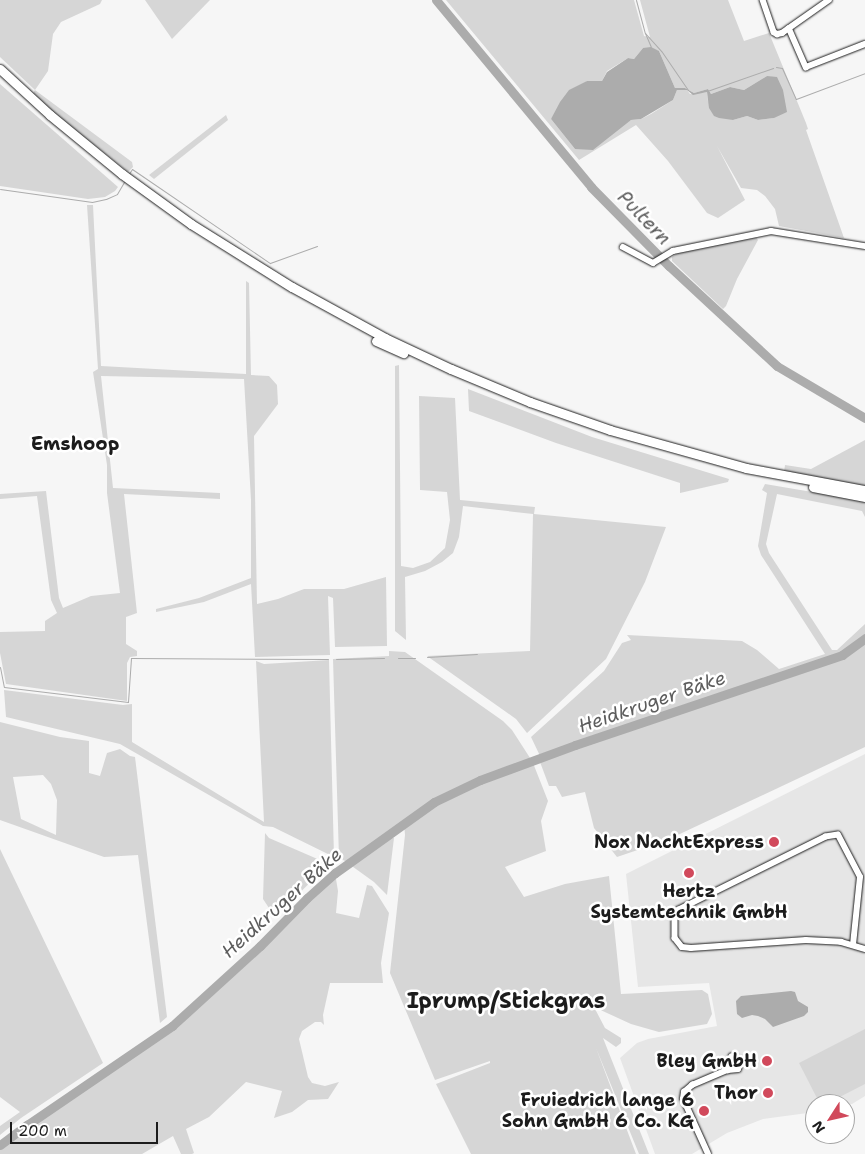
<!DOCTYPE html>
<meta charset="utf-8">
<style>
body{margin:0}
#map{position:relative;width:865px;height:1154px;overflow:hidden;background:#f6f6f6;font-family:"Shantell Sans",sans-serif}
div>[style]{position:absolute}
.built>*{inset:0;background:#e6e6e6}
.green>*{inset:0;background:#d6d6d6}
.water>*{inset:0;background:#acacac}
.stream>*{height:1px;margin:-0.5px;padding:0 0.5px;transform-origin:0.5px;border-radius:0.5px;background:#acacac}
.river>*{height:9px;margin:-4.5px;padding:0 4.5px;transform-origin:4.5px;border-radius:4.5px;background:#acacac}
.roads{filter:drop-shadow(0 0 1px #1c1c1c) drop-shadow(0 0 1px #1c1c1c)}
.minor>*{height:5.5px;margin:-2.75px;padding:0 2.75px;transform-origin:2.75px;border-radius:2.75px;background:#fff}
.trunk>*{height:9px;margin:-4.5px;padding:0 4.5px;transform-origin:4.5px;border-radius:4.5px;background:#fff}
.dots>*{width:14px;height:14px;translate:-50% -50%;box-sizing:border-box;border:2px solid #fff;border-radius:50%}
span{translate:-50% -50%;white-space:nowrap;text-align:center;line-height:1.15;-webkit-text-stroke:5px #fff;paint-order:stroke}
.poi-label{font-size:18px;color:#1c1c1c;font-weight:700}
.right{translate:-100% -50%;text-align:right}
.water-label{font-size:19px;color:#5d5d5d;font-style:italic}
.neighbourhood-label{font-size:19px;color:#1c1c1c;font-weight:700}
.district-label{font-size:22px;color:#1c1c1c;font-weight:700}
.north{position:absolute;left:805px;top:1094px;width:50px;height:50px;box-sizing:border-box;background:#fff;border:1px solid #a4a4a4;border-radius:50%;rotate:235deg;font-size:14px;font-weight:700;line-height:20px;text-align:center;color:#1c1c1c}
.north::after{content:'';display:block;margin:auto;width:18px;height:22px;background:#d1495b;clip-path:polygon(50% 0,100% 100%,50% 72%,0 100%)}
.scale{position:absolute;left:10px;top:1122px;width:148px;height:22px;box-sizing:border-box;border:2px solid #1c1c1c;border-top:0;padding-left:6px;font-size:15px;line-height:18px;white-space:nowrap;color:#1c1c1c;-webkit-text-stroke:4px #fff;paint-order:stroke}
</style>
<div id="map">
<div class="built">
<div style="clip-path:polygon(865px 754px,865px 1096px,852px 1104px,815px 1104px,815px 1112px,763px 1119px,727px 1133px,692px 1154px,655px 1154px,620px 1058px,637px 1043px,648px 1039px,717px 1026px,709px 983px,638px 987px,626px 874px)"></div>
</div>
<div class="green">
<div style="clip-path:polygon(0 0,102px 0,100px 4px,61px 22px,53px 34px,48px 71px,35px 90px,132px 162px,133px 167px,128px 172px,32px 95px,35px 90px,0 57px)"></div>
<div style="clip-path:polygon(145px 0,210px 0,172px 39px)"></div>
<div style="clip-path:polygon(evenodd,446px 0,634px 0,644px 36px,650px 37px,640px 0,728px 0,744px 41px,769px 33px,806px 123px,808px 129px,806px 130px,844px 238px,779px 226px,775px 209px,765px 196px,757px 190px,741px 188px,717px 146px,745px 200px,718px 218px,707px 213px,668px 161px,636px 125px,579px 160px,446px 0,643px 48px,659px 51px,675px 88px,685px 88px,694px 93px,708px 89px,711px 94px,730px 87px,744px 90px,767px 76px,774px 118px,758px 120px,747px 116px,733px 120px,708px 101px,707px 92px,690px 94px,687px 90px,677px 90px,673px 100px,651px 114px,641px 119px,631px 120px,575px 149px,551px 119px,587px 81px,602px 81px,607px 71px,628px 58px,634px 59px,643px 48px)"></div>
<div style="clip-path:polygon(0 84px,118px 187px,115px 191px,105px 197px,88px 199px,0 186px)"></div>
<div style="clip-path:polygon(226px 115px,228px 120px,154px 179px,149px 175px)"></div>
<div style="clip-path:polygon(87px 205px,93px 205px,101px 366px,246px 374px,246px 281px,249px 283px,251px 375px,269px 376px,277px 385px,278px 404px,254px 436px,257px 604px,278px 599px,304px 589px,344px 589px,386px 577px,387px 646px,335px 647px,333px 598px,328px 596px,330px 655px,255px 657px,251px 584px,204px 602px,156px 612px,156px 609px,199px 598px,251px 578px,251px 500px,244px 379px,101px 376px,113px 488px,220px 493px,220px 499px,124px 494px,137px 613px,126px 617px,126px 644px,137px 651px,137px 656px,130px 657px,127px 663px,127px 701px,6px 684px,0 653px,0 632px,45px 631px,45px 621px,57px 613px,51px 600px,37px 496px,0 499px,0 494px,46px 491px,59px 598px,63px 608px,91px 596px,120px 593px,107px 493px,107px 465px,93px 372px,98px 369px)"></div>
<div style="clip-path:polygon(756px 237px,758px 240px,737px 279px,726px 306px,723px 309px,672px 261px,672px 257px,679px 252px)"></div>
<div style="clip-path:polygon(399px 365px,401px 566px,413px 568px,430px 562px,445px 548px,450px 520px,447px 492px,420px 490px,419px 396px,455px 398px,460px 500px,535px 507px,534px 514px,666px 527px,645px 582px,606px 659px,527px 733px,516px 719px,427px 656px,530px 651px,533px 514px,463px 506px,459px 537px,453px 553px,442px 562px,425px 571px,405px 577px,406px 640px,395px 631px,395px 366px)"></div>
<div style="clip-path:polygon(468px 389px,592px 437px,729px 479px,728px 482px,680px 493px,680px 483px,556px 443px,469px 411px)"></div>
<div style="clip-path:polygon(865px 440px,865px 486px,784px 472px,785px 465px,811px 469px)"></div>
<div style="clip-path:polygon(765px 484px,865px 501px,865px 517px,862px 511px,777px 494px,766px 544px,769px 553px,832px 650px,837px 650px,865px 624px,865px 747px,667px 840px,617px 857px,594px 828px,585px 792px,562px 797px,556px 786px,549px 786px,540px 762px,575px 746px,834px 659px,833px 657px,595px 737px,541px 758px,531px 737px,604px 671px,622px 643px,631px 640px,627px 635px,742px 641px,757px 650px,779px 669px,825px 654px,761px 555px,758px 546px,767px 493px,762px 490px)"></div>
<div style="clip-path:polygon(389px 651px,405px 652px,503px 721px,512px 730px,532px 761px,479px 780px,435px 801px,347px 862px,339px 858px,333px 659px,389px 656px)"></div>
<div style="clip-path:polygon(329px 660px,334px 857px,273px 827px,263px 826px,120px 744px,6px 717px,4px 690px,123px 705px,132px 704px,132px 742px,264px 822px,256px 661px,264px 664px)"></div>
<div style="clip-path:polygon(evenodd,0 722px,60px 737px,89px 741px,89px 773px,100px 776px,107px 753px,120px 749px,130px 756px,135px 757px,167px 1017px,160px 1023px,138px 855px,104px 857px,0 820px,0 722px,43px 775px,51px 784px,57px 800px,56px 835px,21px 819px,13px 777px,43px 775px)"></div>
<div style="clip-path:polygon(533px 763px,548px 801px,541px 821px,546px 851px,505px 867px,524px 897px,565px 884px,609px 876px,621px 994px,702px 990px,708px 994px,712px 1014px,707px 1024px,659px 1032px,631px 1024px,594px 1007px,605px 1028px,621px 1038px,621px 1043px,616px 1047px,603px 1038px,649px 1154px,639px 1154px,596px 1048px,636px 1154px,471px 1154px,436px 1084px,490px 1063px,490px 1061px,435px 1080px,390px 973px,405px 835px,404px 824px,434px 803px,480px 781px)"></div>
<div style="clip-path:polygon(265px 833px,269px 838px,329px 864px,275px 917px,263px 899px)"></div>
<div style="clip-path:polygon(388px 836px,394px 838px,387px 895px,374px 882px,349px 864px)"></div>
<div style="clip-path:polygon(0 849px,103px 1063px,21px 1118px,0 1135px,0 1126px,20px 1112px,0 1097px)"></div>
<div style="clip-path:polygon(335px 873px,338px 891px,336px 913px,359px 918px,367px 885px,372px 886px,389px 913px,381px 963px,383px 983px,330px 983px,323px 1015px,324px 1025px,321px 1022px,315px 1022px,302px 1031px,299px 1039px,308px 1077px,312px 1083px,325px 1086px,339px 1082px,328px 1099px,308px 1100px,292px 1112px,274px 1118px,282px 1091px,246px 1082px,209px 1117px,186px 1129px,194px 1153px,192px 1154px,181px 1154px,173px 1136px,142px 1154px,0 1154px,0 1146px,27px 1125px,172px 1026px,260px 946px)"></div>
<div style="clip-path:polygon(865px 1029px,865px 1084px,826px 1104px,820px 1104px,799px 1063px)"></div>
</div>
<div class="water">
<div style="clip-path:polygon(651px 47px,659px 51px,675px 88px,685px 88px,694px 93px,708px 89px,711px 94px,730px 87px,744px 90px,767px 76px,777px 77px,783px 90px,787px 112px,774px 118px,758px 120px,747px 116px,733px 120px,719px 118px,714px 116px,709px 108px,707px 92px,693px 95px,687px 90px,677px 90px,673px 100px,641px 119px,631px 120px,593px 150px,575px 149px,551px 119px,560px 102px,569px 90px,587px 81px,602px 81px,607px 72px,628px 58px,634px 59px,643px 48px)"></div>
<div style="clip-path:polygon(791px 991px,795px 992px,798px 1001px,808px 1007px,808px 1012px,804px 1016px,773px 1027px,765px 1019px,758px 1016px,752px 1015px,742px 1018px,737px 1014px,736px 1001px,741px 996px)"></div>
</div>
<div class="stream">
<div style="left:636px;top:0;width:34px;rotate:75deg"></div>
<div style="left:645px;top:33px;width:15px;rotate:67deg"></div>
<div style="left:645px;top:33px;width:25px;rotate:48deg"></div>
<div style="left:662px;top:52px;width:46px;rotate:55.6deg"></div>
<div style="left:776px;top:67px;width:6px;rotate:9deg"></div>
<div style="left:782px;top:68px;width:34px;rotate:66deg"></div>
<div style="left:796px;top:99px;width:74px;rotate:-20.6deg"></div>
<div style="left:707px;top:91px;width:70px;rotate:-19.2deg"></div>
<div style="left:128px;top:175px;width:7px;rotate:-56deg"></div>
<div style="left:132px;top:169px;width:167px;rotate:34.3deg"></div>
<div style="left:270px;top:263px;width:50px;rotate:-19.9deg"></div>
<div style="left:0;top:189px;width:93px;rotate:8deg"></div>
<div style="left:92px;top:202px;width:14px;rotate:-12deg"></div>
<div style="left:106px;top:199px;width:12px;rotate:-24deg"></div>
<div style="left:117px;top:194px;width:16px;rotate:-60deg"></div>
<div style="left:427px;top:657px;width:50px;rotate:-3.4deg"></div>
<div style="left:398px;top:658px;width:17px"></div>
<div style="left:336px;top:659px;width:48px;rotate:-1.2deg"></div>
<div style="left:0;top:667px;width:20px;rotate:79deg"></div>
<div style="left:4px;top:687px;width:125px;rotate:6.9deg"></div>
<div style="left:128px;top:702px;width:44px;rotate:-86.1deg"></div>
<div style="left:131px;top:658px;width:197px;rotate:0.3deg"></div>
</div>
<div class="river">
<div style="left:436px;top:0;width:243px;rotate:50.3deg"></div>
<div style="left:591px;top:187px;width:111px;rotate:45.4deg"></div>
<div style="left:669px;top:266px;width:147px;rotate:42.8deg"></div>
<div style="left:777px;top:366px;width:102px;rotate:30.6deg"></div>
<div style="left:0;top:1145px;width:34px;rotate:-37deg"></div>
<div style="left:27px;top:1125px;width:176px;rotate:-34.3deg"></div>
<div style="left:172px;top:1026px;width:119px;rotate:-42.3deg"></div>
<div style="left:260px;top:946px;width:67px;rotate:-45.6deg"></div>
<div style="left:307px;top:898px;width:38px;rotate:-42deg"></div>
<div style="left:335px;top:873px;width:122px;rotate:-35.6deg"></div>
<div style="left:434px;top:802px;width:51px;rotate:-25.6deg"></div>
<div style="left:480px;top:780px;width:101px;rotate:-20.2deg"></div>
<div style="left:575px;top:745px;width:282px;rotate:-18.6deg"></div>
<div style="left:842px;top:655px;width:29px;rotate:-36deg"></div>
</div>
<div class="roads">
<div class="minor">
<div style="left:763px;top:0;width:34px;rotate:71deg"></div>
<div style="left:774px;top:32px;width:4px;rotate:34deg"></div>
<div style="left:777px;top:34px;width:5px;rotate:-11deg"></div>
<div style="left:782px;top:33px;width:57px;rotate:-35.1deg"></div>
<div style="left:789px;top:28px;width:43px;rotate:66.4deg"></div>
<div style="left:806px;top:67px;width:63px;rotate:-21.3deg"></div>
<div style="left:623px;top:247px;width:34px;rotate:28deg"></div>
<div style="left:653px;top:263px;width:23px;rotate:-31deg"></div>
<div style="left:673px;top:251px;width:100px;rotate:-11.5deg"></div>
<div style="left:771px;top:231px;width:95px;rotate:9.1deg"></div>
<div style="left:853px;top:945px;width:68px;rotate:-84.1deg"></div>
<div style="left:860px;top:877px;width:47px;rotate:-117.6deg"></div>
<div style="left:838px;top:835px;width:12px;rotate:171deg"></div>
<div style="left:826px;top:837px;width:164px;rotate:153.6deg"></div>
<div style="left:679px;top:910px;width:6px;rotate:129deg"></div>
<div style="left:675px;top:915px;width:23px;rotate:90deg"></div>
<div style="left:675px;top:938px;width:11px;rotate:52deg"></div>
<div style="left:682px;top:947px;width:9px;rotate:6deg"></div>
<div style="left:691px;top:948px;width:115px;rotate:-4deg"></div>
<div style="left:806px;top:940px;width:35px;rotate:3deg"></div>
<div style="left:841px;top:942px;width:25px;rotate:16deg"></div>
<div style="left:708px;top:1154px;width:60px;rotate:-114.4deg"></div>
<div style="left:683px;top:1099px;width:7px;rotate:-82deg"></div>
<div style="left:684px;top:1092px;width:11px;rotate:-41deg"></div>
<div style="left:692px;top:1085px;width:39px;rotate:-23deg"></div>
<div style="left:728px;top:1070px;width:10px;rotate:-6deg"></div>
<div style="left:738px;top:1069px;width:9px;rotate:-69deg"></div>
<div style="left:741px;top:1061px;width:10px;rotate:-156deg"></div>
<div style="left:732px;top:1057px;width:14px;rotate:107deg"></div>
</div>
<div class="trunk">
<div style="left:0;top:69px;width:68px;rotate:42.6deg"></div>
<div style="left:50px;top:115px;width:93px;rotate:39.3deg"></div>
<div style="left:122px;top:174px;width:85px;rotate:35.9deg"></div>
<div style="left:191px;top:224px;width:119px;rotate:32deg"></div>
<div style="left:292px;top:287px;width:106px;rotate:28.7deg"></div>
<div style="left:385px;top:338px;width:73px;rotate:25.2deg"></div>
<div style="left:451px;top:369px;width:86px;rotate:22.7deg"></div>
<div style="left:530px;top:402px;width:85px;rotate:19.3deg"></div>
<div style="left:610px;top:430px;width:141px;rotate:15.6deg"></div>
<div style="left:746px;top:468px;width:121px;rotate:10.5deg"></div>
<div style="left:376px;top:341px;width:30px;rotate:24deg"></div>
<div style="left:813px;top:487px;width:53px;rotate:10.9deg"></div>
</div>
</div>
<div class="dots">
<div style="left:774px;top:842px;background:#d1495b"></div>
<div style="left:689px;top:873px;background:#d1495b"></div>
<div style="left:767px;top:1061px;background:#d1495b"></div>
<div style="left:768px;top:1093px;background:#d1495b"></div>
<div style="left:704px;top:1111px;background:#d1495b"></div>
</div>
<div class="poi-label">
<span class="right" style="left:764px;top:842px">Nox NachtExpress</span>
<span style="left:689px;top:902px">Hertz<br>Systemtechnik GmbH</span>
<span class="right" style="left:757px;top:1061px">Bley GmbH</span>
<span class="right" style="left:758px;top:1093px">Thor</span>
<span class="right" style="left:694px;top:1111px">Fruiedrich lange 6<br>Sohn GmbH 6 Co. KG</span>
</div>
<div class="water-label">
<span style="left:644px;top:218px;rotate:46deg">Pultern</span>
<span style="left:652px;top:702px;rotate:-19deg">Heidkruger Bäke</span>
<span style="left:282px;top:903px;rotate:-42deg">Heidkruger Bäke</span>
</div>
<div class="neighbourhood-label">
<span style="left:75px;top:444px">Emshoop</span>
</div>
<div class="district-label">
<span style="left:506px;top:1001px">Iprump/Stickgras</span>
</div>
<div class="north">N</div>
<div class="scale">200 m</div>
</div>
